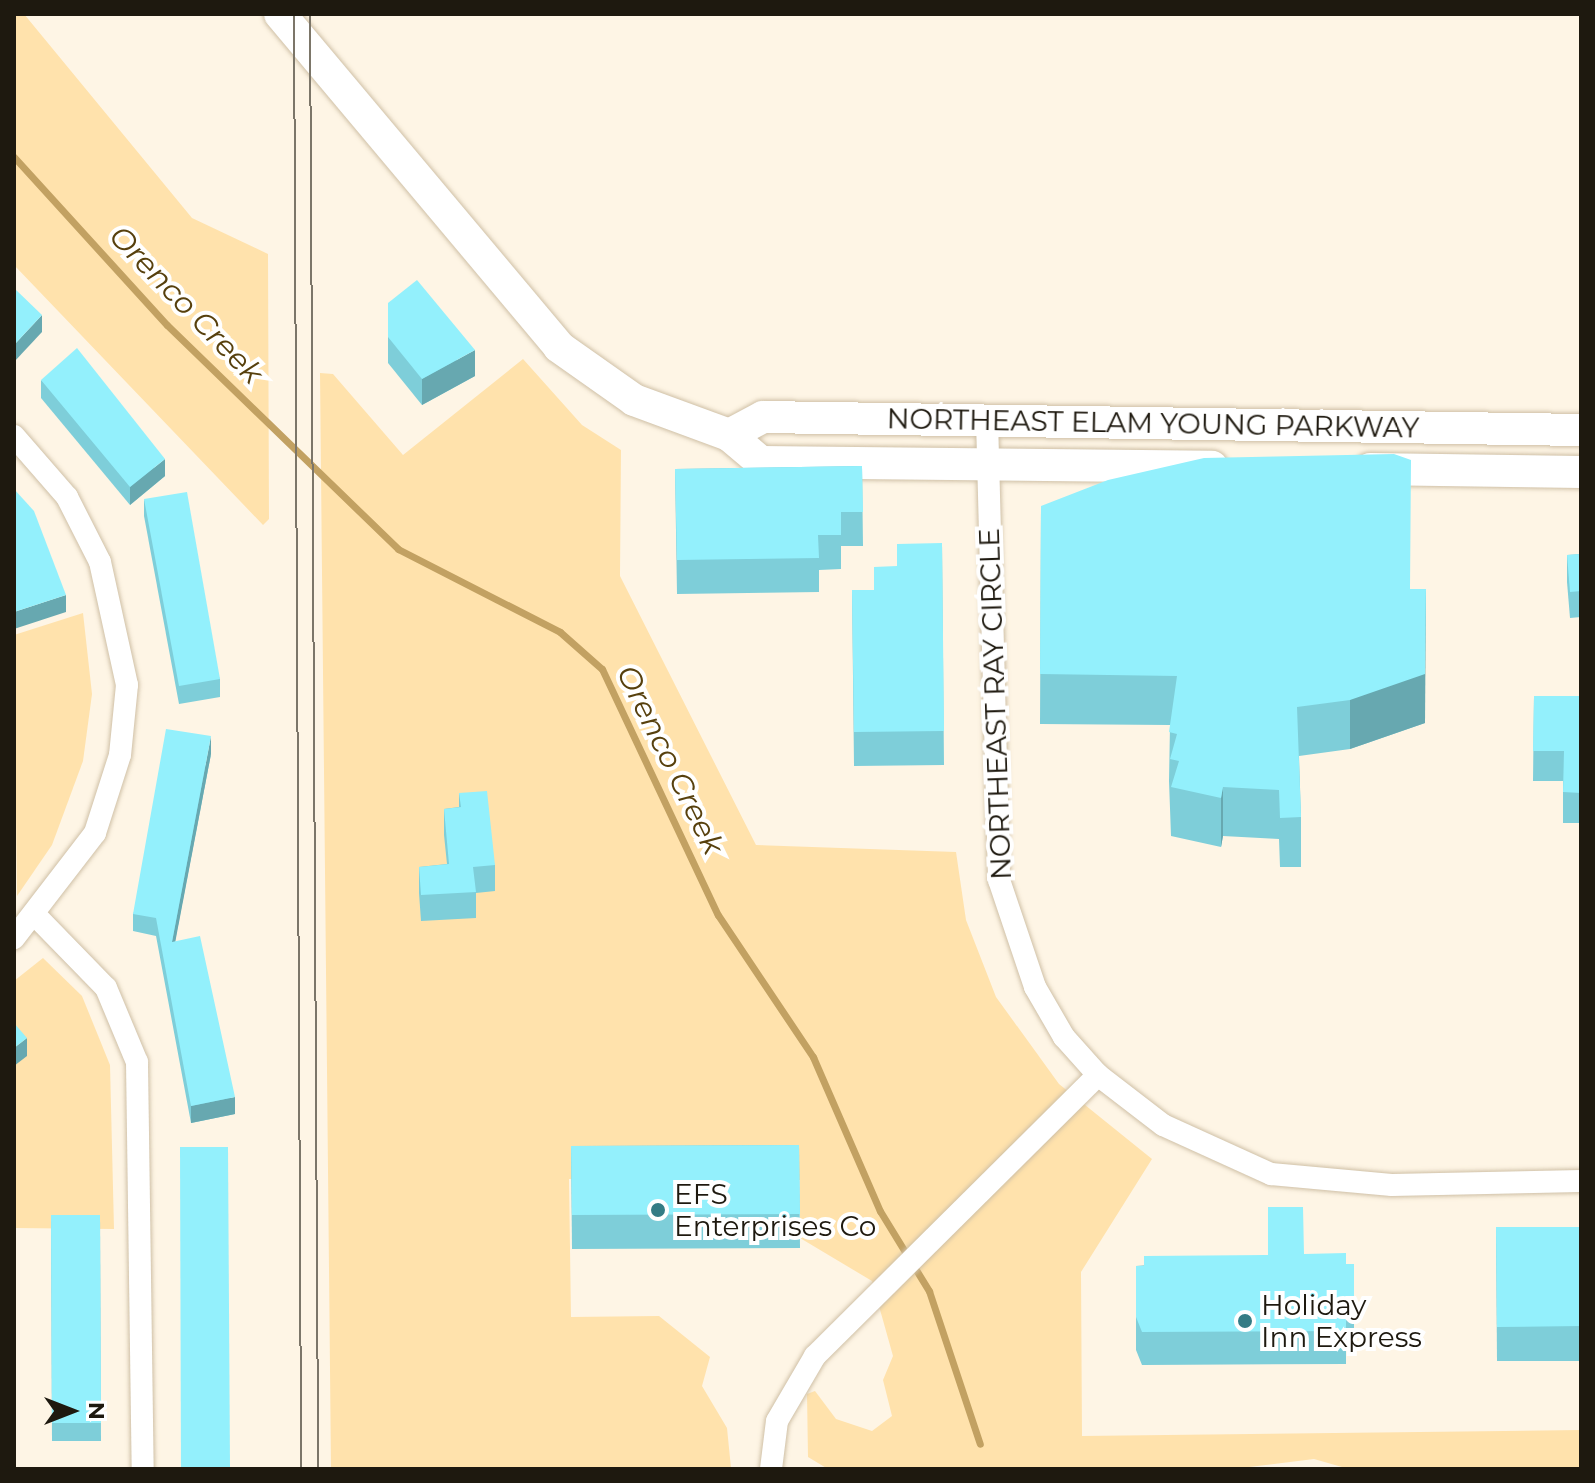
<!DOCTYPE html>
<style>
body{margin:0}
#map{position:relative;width:1595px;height:1483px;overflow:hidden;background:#fef5e5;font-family:Montserrat,sans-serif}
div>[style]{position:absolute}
.green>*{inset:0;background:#ffe2ac}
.stream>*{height:7px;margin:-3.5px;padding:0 3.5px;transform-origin:3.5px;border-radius:3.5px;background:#c2a162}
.roads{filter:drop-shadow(0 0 2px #cfc0a6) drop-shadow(0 0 2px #cfc0a6)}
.street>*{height:22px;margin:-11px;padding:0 11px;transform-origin:11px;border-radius:11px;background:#fff}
.secondary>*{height:32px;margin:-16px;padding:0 16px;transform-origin:16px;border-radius:16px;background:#fff}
.tram>*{height:2px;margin:-1px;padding:0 1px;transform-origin:1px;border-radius:1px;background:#7c7669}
.wall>*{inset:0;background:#7eced9}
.shaded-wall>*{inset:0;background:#67a8b0}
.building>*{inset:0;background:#93f0fc}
.dots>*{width:22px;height:22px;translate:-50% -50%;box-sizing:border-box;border:4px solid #fff;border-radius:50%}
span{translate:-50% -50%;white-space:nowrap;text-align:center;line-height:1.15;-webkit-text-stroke:8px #fff;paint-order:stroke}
.street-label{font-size:28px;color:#1e190f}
.poi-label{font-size:28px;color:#1e190f}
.left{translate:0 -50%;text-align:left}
.water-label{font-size:30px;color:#57400d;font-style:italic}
.frame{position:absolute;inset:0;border:16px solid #1e190f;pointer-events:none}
.north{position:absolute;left:32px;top:1371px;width:80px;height:80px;-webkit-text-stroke:6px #fff;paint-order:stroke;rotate:90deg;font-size:22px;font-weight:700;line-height:32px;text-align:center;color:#1e190f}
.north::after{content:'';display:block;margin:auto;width:28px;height:36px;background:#1e190f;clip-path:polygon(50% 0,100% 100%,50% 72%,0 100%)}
</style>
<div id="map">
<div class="green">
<div style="clip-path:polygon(14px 14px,24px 14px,192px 218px,268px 254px,269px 519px,263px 525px,14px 265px)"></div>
<div style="clip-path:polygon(523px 359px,582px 425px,621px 450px,620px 576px,756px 845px,956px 852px,966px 920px,996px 997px,1059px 1084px,1152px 1159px,1081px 1272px,1082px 1436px,1581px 1430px,1581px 1469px,1349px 1469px,1314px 1459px,1241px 1468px,828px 1469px,808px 1457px,807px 1394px,815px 1391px,836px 1419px,872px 1431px,892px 1416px,883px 1380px,893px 1356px,872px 1281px,800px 1238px,800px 1180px,614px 1178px,569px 1179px,571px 1317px,659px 1316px,710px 1357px,702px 1386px,727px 1428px,731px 1468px,331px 1469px,320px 373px,333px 374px,403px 455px)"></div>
<div style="clip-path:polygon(83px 613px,92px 694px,83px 761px,52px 845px,17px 896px,14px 635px)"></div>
<div style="clip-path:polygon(43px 958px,82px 996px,110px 1065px,114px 1229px,14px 1228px,14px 981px)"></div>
</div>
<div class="stream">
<div style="left:14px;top:157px;width:227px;rotate:47.7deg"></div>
<div style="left:167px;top:325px;width:322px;rotate:44.1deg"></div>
<div style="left:398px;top:549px;width:182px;rotate:27.1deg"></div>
<div style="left:560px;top:632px;width:56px;rotate:41.4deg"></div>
<div style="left:602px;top:669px;width:272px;rotate:64.8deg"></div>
<div style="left:718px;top:915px;width:171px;rotate:56.2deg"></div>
<div style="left:813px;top:1057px;width:168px;rotate:66.5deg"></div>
<div style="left:880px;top:1211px;width:94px;rotate:58.5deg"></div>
<div style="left:929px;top:1291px;width:161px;rotate:71.6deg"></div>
</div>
<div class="roads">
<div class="street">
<div style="left:987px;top:419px;width:461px;rotate:88.5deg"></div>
<div style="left:999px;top:880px;width:113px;rotate:71.4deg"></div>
<div style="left:1035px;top:987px;width:58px;rotate:59.9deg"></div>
<div style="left:1064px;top:1037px;width:51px;rotate:48.2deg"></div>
<div style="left:1098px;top:1075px;width:82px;rotate:37.6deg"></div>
<div style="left:1163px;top:1125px;width:119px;rotate:24.4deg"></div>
<div style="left:1271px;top:1174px;width:121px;rotate:5.2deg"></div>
<div style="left:1392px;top:1185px;width:189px;rotate:-1.2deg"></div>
<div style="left:14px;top:436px;width:81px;rotate:49deg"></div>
<div style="left:67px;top:497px;width:73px;rotate:63.1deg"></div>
<div style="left:100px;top:562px;width:126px;rotate:77.6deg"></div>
<div style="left:127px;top:685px;width:70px;rotate:95.7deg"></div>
<div style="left:120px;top:755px;width:82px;rotate:107.8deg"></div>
<div style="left:95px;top:833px;width:133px;rotate:127.6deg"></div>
<div style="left:36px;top:916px;width:100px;rotate:45.8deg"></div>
<div style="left:106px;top:988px;width:80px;rotate:67.3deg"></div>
<div style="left:137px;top:1062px;width:407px;rotate:89.2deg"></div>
<div style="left:771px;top:1469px;width:48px;rotate:-82.9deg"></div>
<div style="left:777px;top:1421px;width:75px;rotate:-59.7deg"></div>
<div style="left:815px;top:1356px;width:399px;rotate:-44.8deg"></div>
</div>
<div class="secondary">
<div style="left:280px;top:14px;width:434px;rotate:50deg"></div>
<div style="left:559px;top:347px;width:92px;rotate:35.2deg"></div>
<div style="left:634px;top:400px;width:101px;rotate:20.2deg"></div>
<div style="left:729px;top:435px;width:42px;rotate:40.2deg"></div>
<div style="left:761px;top:462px;width:451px;rotate:0.6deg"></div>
<div style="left:729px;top:435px;width:38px;rotate:-28deg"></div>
<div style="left:763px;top:417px;width:818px;rotate:0.91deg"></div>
<div style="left:1370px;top:469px;width:211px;rotate:0.8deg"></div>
</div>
</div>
<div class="tram">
<div style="left:294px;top:14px;width:1455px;rotate:89.72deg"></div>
<div style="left:310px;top:14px;width:1455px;rotate:89.68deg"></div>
</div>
<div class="wall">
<div style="clip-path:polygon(388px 303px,475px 376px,422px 405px,388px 363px)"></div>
<div style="clip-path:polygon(41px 380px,165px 476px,130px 505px,41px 398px)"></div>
<div style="clip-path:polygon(862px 466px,863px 546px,841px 546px,841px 569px,819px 570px,819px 592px,677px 594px,675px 469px)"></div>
<div style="clip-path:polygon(144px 499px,220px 679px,220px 697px,179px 704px,144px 516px)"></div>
<div style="clip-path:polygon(1041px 506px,1410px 589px,1425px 723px,1350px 749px,1299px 756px,1301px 817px,1301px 867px,1280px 867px,1279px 839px,1223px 836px,1221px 847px,1171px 836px,1169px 781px,1170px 725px,1040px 724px)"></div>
<div style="clip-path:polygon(942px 543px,944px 765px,854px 766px,852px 590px,874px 590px,897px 566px)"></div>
<div style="clip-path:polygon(1581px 554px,1581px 617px,1570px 618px,1567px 582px,1567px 555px)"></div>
<div style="clip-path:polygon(1534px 696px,1581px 696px,1581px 823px,1563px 823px,1563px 781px,1533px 781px)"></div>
<div style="clip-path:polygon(211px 754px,175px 941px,235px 1114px,191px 1123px,156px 936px,133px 931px,133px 914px)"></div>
<div style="clip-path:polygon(459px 793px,495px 865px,495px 891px,476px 893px,476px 918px,421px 921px,419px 893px,419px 867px,447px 864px,444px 835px,444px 809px,459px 807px)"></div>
<div style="clip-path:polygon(799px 1145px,800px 1248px,572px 1249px,571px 1146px)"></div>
<div style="clip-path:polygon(51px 1215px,100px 1215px,101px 1441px,52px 1441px)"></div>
<div style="clip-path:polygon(1496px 1227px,1581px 1227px,1581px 1361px,1497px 1361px)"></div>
<div style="clip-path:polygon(1304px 1254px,1346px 1264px,1354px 1264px,1354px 1343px,1346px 1343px,1346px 1364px,1142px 1365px,1136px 1350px,1136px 1266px,1268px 1255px)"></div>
</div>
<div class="shaded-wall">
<div style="clip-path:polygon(42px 315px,42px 332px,14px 362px,14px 345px)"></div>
<div style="clip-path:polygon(475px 350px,475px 376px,422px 405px,422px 379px)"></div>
<div style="clip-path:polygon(165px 459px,165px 476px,130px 505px,130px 487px)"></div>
<div style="clip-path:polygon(1426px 589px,1425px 723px,1350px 749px,1350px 700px)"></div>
<div style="clip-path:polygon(66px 595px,66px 612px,14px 629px,14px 612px)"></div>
<div style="clip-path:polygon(211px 736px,211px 754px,172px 959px,172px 942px)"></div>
<div style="clip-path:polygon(1223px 787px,1223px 836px,1221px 847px,1221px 798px)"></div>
<div style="clip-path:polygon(27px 1038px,27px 1056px,14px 1066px,14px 1048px)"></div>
<div style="clip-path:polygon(235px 1097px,235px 1114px,191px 1123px,191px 1106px)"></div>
</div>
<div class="building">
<div style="clip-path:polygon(417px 280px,475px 350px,422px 379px,388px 337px,388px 303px)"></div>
<div style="clip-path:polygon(14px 288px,42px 315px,14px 345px)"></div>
<div style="clip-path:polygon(77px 348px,165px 459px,130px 487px,41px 380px)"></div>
<div style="clip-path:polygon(1394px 454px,1411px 460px,1410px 589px,1426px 589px,1425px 674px,1350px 700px,1297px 707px,1301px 817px,1280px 818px,1279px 790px,1223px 787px,1221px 798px,1171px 787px,1179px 761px,1170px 759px,1177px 734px,1169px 732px,1177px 676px,1040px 674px,1041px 506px,1108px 480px,1204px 458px)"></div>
<div style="clip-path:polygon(862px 466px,863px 512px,841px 512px,841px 535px,818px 535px,819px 558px,677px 560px,675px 469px)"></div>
<div style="clip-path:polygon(14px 489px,34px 511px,66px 595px,14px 612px)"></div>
<div style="clip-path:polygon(187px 492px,220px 679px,179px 686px,144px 499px)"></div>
<div style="clip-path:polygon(942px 543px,944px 731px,854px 732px,852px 590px,874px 590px,874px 567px,897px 566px,897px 544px)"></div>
<div style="clip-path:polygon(1581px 554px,1581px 591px,1570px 592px,1567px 555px)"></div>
<div style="clip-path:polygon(1534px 696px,1581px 696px,1581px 793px,1563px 792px,1564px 751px,1533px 751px)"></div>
<div style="clip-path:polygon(166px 729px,211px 736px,172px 942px,200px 936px,235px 1097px,191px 1106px,156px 918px,133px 914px)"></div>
<div style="clip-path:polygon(487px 791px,495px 865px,473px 867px,476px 892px,421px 895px,419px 867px,449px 864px,444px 809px,461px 807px,459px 793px)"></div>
<div style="clip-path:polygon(14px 1023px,27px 1038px,14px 1048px)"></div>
<div style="clip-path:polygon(799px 1145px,800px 1214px,572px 1215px,571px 1146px)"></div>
<div style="clip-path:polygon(180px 1147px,228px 1147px,230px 1469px,181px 1469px)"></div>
<div style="clip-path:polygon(1268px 1207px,1303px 1207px,1304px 1254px,1346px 1253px,1346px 1264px,1354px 1264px,1354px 1310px,1346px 1310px,1346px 1331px,1142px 1332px,1136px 1317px,1136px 1266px,1144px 1266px,1144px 1256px,1268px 1255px)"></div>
<div style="clip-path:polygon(14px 1215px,15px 1424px,14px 1424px)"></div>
<div style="clip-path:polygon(51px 1215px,100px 1215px,101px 1423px,52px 1423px)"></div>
<div style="clip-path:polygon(1496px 1227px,1581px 1227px,1581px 1326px,1497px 1327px)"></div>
</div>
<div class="dots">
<div style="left:658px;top:1210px;background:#347c85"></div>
<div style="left:1245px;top:1321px;background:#347c85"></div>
</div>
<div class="street-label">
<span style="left:1153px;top:423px;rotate:1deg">NORTHEAST ELAM YOUNG PARKWAY</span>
<span style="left:995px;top:704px;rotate:-92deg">NORTHEAST RAY CIRCLE</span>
</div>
<div class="poi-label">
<span class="left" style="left:674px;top:1210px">EFS<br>Enterprises Co</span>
<span class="left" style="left:1261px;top:1321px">Holiday<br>Inn Express</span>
</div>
<div class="water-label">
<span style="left:186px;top:305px;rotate:46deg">Orenco Creek</span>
<span style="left:670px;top:760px;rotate:64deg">Orenco Creek</span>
</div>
<div class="frame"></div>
<div class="north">N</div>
</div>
